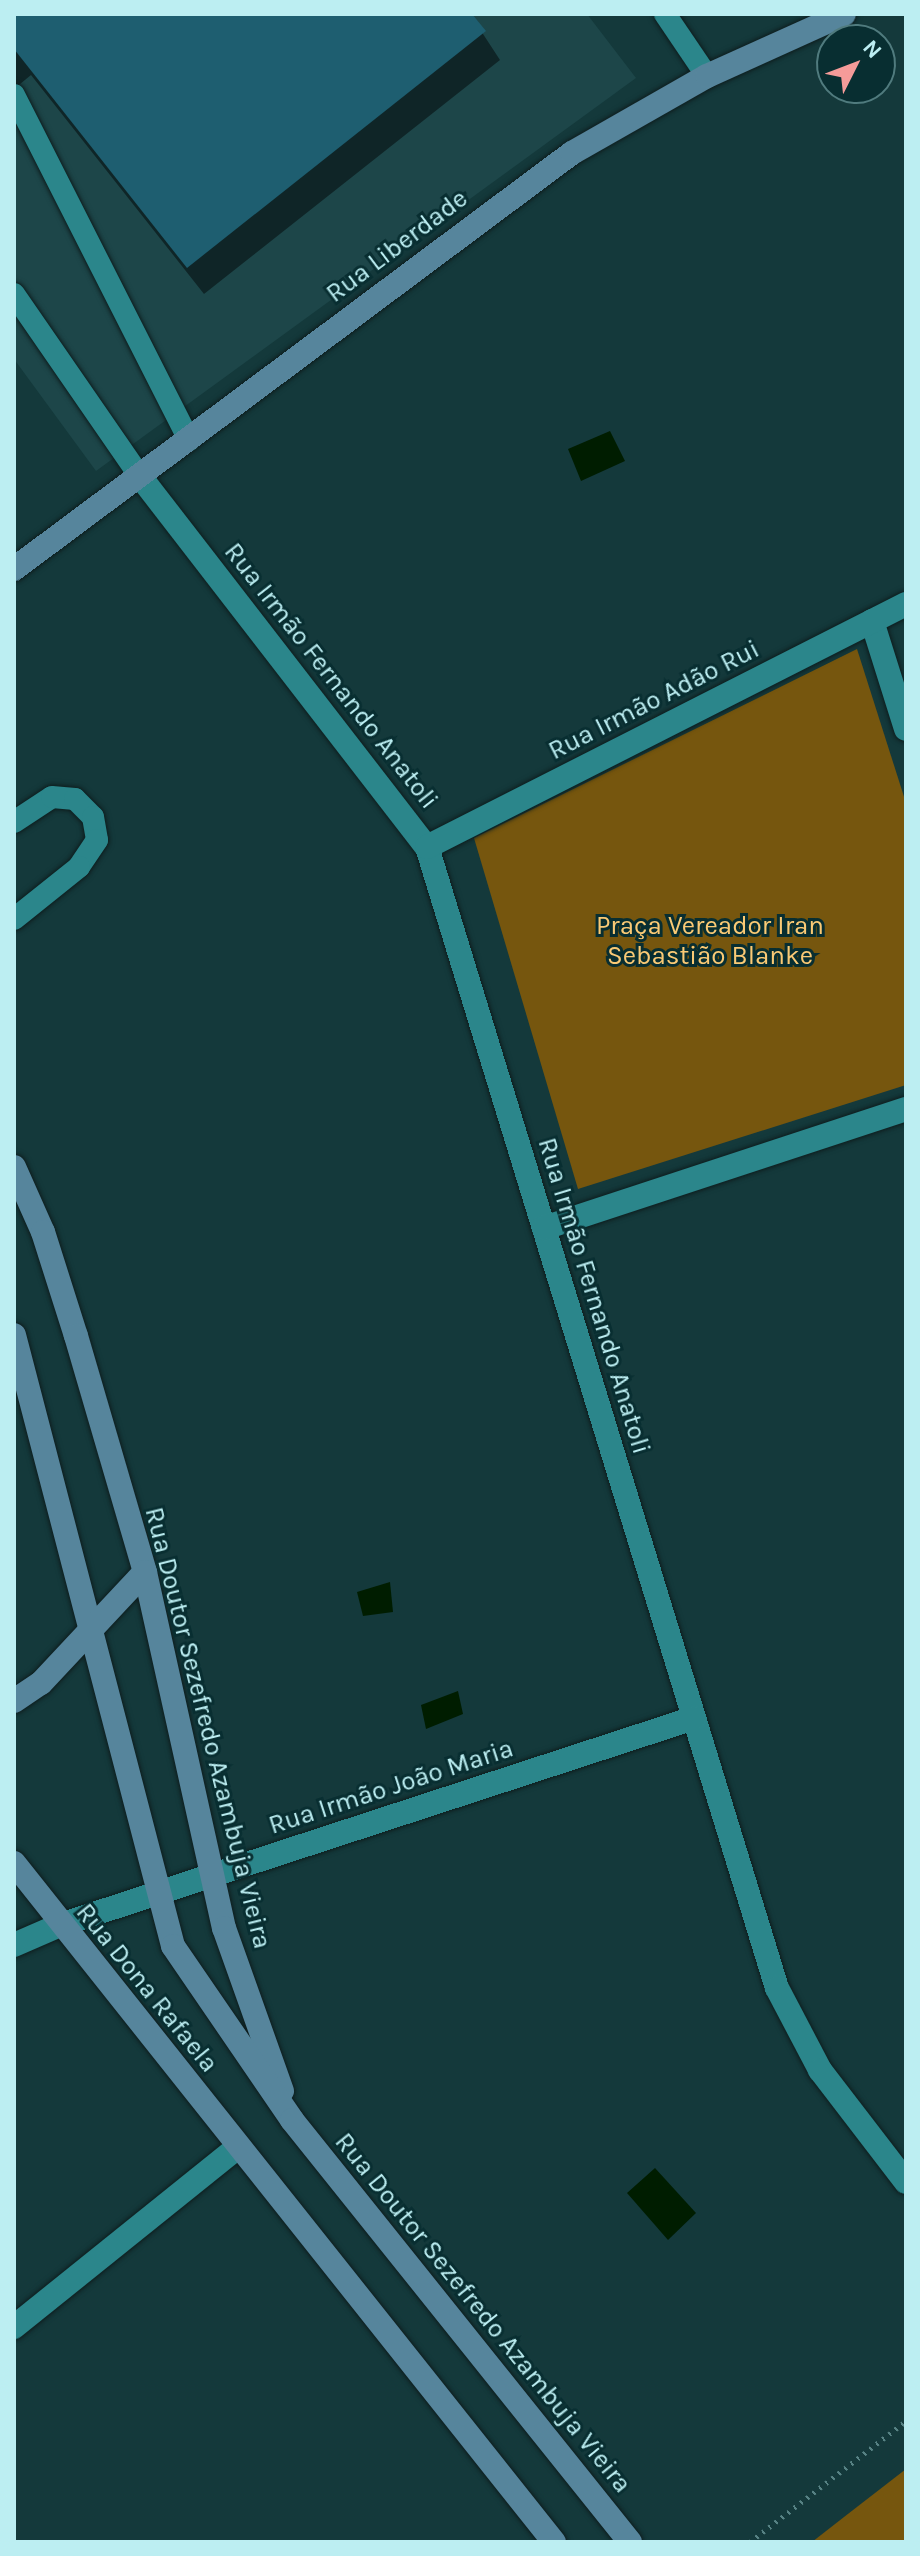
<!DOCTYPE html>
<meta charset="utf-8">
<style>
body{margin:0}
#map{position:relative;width:920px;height:2556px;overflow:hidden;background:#14393b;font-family:Karla,sans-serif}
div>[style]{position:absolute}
.built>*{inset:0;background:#1d4649}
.green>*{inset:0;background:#76560e}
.water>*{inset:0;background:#001d00}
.shadow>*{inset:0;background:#0007}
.building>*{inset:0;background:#1e5e70}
.path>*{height:5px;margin-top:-2.5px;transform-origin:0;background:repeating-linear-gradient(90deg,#578284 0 2px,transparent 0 8px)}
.roads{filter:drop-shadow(0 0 2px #0e1d1e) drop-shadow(0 0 2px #0e1d1e)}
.lane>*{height:22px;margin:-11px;padding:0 11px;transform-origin:11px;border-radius:11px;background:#2b868b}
.street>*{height:24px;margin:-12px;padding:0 12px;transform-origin:12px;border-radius:12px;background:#2b868b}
.secondary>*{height:24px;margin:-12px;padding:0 12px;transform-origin:12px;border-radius:12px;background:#56859c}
span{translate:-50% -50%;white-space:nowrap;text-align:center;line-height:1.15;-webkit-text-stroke:6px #082e31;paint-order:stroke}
.street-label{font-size:26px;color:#bceef2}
.park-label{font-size:26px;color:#faca75}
.frame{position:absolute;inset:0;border:16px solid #bceef2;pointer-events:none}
.north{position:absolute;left:816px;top:24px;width:80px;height:80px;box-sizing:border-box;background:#082e31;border:2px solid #507b7e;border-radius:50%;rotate:48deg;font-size:22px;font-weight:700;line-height:32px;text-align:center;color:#bceef2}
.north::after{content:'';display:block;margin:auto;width:28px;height:36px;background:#f59b99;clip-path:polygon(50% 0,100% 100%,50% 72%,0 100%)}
</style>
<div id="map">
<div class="built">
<div style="clip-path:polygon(14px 14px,587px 14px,636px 78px,96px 471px,14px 359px)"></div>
</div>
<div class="green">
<div style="clip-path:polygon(857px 649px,906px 803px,906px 1085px,578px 1189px,474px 838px)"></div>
<div style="clip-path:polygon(906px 2469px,906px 2542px,812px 2542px,844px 2517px)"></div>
</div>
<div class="water">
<div style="clip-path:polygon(610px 431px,625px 461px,581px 481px,568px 449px)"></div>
<div style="clip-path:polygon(390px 1582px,393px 1612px,363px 1616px,357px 1592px)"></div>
<div style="clip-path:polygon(458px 1691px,463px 1714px,426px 1729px,421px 1705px)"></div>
<div style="clip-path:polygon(655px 2168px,696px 2213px,668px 2240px,627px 2193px)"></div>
</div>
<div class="shadow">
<div style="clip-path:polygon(14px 14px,470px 14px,500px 60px,204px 294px,31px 75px,14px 89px)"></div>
</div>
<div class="building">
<div style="clip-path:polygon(14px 14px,472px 14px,486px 31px,187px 268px,14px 49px)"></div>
</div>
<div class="path">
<div style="left:750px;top:2542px;width:197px;rotate:-37.8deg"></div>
</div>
<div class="roads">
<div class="lane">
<div style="left:665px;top:14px;width:75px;rotate:55.9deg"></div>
<div style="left:14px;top:95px;width:387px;rotate:63.1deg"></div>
<div style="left:14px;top:294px;width:220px;rotate:55.4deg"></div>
<div style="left:14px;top:822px;width:45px;rotate:-33.3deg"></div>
<div style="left:52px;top:797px;width:23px;rotate:5deg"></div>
<div style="left:75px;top:799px;width:25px;rotate:45deg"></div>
<div style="left:93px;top:817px;width:23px;rotate:80deg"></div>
<div style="left:97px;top:840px;width:32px;rotate:124deg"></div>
<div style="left:79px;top:867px;width:83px;rotate:141.3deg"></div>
</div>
<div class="street">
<div style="left:139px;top:475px;width:470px;rotate:52.3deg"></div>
<div style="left:427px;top:847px;width:1193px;rotate:72.95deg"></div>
<div style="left:777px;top:1988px;width:93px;rotate:62.3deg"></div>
<div style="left:820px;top:2070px;width:141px;rotate:52.5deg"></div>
<div style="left:872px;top:621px;width:113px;rotate:72.5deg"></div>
<div style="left:427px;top:847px;width:537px;rotate:-26.9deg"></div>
<div style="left:544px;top:1228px;width:381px;rotate:-18.2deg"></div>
<div style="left:14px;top:1945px;width:50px;rotate:-23.5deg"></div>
<div style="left:60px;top:1925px;width:667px;rotate:-18.08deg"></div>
<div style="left:14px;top:2327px;width:287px;rotate:-38.8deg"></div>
</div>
<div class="secondary">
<div style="left:14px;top:569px;width:696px;rotate:-36.71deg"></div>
<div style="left:572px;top:153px;width:155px;rotate:-29.7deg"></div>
<div style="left:707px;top:76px;width:150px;rotate:-24.3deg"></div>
<div style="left:14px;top:1167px;width:71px;rotate:66deg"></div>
<div style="left:43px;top:1232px;width:109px;rotate:72.4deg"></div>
<div style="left:76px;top:1336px;width:246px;rotate:73.7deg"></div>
<div style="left:145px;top:1572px;width:365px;rotate:77.5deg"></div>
<div style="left:224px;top:1928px;width:173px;rotate:70.4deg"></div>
<div style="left:14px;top:1335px;width:631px;rotate:75.41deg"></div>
<div style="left:173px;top:1946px;width:211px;rotate:55.6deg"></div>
<div style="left:292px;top:2120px;width:541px;rotate:51.31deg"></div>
<div style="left:14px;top:1701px;width:32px;rotate:-34deg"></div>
<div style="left:41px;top:1683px;width:152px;rotate:-46.9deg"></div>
<div style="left:14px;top:1863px;width:868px;rotate:51.51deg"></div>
</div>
</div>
<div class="street-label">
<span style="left:397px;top:246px;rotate:-37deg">Rua Liberdade</span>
<span style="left:331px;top:676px;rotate:52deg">Rua Irmão Fernando Anatoli</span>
<span style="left:654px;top:700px;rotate:-27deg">Rua Irmão Adão Rui</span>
<span style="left:594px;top:1296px;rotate:73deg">Rua Irmão Fernando Anatoli</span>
<span style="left:208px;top:1728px;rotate:76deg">Rua Doutor Sezefredo Azambuja Vieira</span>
<span style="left:391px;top:1787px;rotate:-18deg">Rua Irmão João Maria</span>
<span style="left:147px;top:1988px;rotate:51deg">Rua Dona Rafaela</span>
<span style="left:483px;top:2313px;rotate:51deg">Rua Doutor Sezefredo Azambuja Vieira</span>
</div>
<div class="park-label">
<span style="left:710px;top:941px">Praça Vereador Iran<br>Sebastião Blanke</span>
</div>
<div class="frame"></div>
<div class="north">N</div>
</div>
